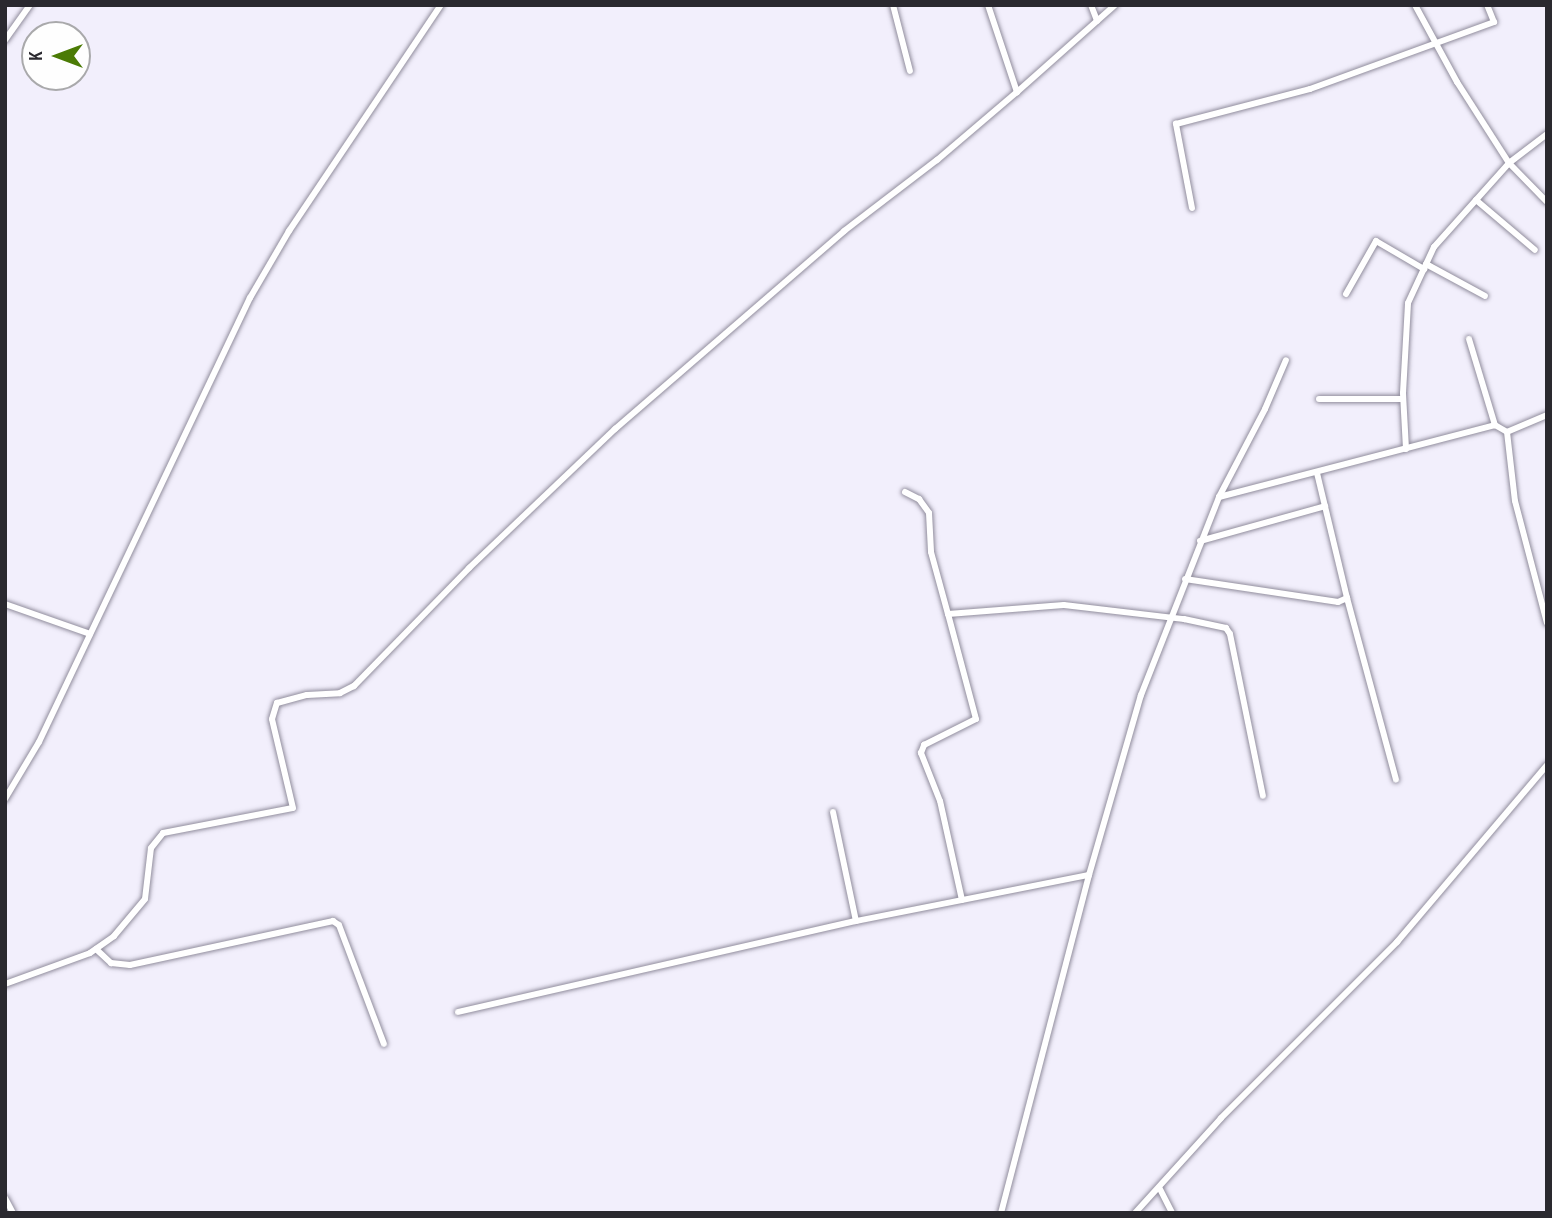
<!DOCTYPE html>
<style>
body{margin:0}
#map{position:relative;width:1552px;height:1218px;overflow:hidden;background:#f2effc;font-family:"Sofia Sans Condensed",sans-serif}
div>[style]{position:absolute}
.roads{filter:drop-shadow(0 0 2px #918d9d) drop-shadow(0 0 2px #918d9d)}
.minor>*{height:6px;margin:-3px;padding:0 3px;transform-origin:3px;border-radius:3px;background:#fff}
span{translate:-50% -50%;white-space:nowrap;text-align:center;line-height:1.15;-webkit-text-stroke:5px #fefefe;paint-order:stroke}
.frame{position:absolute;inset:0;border:7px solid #2a292f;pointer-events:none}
.north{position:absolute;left:21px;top:21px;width:70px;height:70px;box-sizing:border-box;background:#fefefe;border:2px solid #a9a9ab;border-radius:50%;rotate:270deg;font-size:19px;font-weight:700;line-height:28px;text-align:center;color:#2a292f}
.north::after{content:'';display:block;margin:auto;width:24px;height:32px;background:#4b7b05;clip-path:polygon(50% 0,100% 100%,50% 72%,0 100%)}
</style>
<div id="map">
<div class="roads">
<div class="minor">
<div style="left:893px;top:5px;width:68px;rotate:75.6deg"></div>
<div style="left:988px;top:5px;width:92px;rotate:71.6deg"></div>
<div style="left:1091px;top:5px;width:17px;rotate:69deg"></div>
<div style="left:1415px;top:5px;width:88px;rotate:61.4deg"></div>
<div style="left:1457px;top:82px;width:96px;rotate:57.3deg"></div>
<div style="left:1509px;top:163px;width:54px;rotate:45.7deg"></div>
<div style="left:5px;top:40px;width:43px;rotate:-54.5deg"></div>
<div style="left:1476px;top:200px;width:77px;rotate:40.3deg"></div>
<div style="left:1192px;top:208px;width:86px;rotate:-100.8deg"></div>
<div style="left:1176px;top:124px;width:138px;rotate:-14.6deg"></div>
<div style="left:1310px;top:89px;width:196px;rotate:-20deg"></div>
<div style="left:1494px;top:22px;width:18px;rotate:-112deg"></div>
<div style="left:1426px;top:264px;width:67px;rotate:28.5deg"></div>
<div style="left:1346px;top:294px;width:61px;rotate:-60.5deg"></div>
<div style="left:1376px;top:241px;width:56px;rotate:30.3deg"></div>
<div style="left:1469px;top:339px;width:90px;rotate:73.2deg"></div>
<div style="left:1319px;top:399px;width:84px"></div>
<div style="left:1547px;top:415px;width:43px;rotate:157deg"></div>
<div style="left:1507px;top:432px;width:69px;rotate:83.4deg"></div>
<div style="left:1515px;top:501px;width:126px;rotate:75.3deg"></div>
<div style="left:1406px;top:449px;width:56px;rotate:-93.1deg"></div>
<div style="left:1403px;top:393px;width:90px;rotate:-86.8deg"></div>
<div style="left:1408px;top:303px;width:62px;rotate:-65.1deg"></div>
<div style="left:1434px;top:247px;width:113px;rotate:-48.2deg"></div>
<div style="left:1509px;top:163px;width:48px;rotate:-37.3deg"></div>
<div style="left:905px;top:492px;width:16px;rotate:27deg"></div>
<div style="left:919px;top:499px;width:17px;rotate:54deg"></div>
<div style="left:929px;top:513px;width:39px;rotate:87deg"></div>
<div style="left:931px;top:552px;width:64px;rotate:74.7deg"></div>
<div style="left:1219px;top:497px;width:99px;rotate:-62.4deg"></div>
<div style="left:1265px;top:409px;width:53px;rotate:-66.8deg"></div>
<div style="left:1200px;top:541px;width:130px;rotate:-15.6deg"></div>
<div style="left:1185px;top:579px;width:155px;rotate:8.5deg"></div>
<div style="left:1338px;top:602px;width:10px;rotate:-24deg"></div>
<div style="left:1347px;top:598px;width:129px;rotate:-103.5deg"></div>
<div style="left:1347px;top:598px;width:188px;rotate:74.9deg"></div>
<div style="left:5px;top:604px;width:90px;rotate:19.4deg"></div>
<div style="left:5px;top:799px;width:66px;rotate:-59.2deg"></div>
<div style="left:39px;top:742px;width:492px;rotate:-64.6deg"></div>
<div style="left:250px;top:298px;width:78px;rotate:-59.8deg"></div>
<div style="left:289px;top:231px;width:272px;rotate:-56.1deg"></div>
<div style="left:833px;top:812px;width:111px;rotate:78.1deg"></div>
<div style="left:856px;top:921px;width:237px;rotate:-11.2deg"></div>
<div style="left:962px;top:900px;width:101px;rotate:-102.5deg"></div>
<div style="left:940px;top:801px;width:52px;rotate:-111.6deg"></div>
<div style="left:921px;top:753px;width:9px;rotate:-69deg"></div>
<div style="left:924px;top:745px;width:58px;rotate:-26.6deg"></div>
<div style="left:976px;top:719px;width:109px;rotate:-104.9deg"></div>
<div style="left:948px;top:614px;width:116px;rotate:-4.4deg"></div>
<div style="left:1064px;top:605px;width:121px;rotate:6.7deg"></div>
<div style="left:1184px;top:619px;width:43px;rotate:12.1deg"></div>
<div style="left:1226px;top:628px;width:7px;rotate:56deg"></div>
<div style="left:1230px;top:634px;width:165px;rotate:78.5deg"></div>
<div style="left:96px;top:949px;width:21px;rotate:43deg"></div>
<div style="left:111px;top:963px;width:19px;rotate:6deg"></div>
<div style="left:130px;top:965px;width:208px;rotate:-12.2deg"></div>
<div style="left:333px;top:921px;width:7px;rotate:34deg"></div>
<div style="left:339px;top:925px;width:127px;rotate:69.3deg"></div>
<div style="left:5px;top:984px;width:90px;rotate:-20deg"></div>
<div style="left:90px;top:953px;width:29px;rotate:-35deg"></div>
<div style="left:114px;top:936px;width:48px;rotate:-50deg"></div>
<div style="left:145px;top:899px;width:51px;rotate:-83.3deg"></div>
<div style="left:151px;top:848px;width:19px;rotate:-51deg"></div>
<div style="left:163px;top:833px;width:132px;rotate:-10.9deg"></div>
<div style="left:293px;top:808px;width:91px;rotate:-103.3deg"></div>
<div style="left:272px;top:719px;width:17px;rotate:-73deg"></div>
<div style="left:277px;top:703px;width:31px;rotate:-15deg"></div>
<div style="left:307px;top:695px;width:33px;rotate:-3deg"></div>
<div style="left:340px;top:693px;width:16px;rotate:-27deg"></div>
<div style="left:354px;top:686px;width:165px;rotate:-45.7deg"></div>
<div style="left:469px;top:568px;width:202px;rotate:-43.6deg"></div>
<div style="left:615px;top:429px;width:303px;rotate:-40.8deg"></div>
<div style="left:844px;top:231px;width:117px;rotate:-37.4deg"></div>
<div style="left:937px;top:160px;width:105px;rotate:-40.4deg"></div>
<div style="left:1017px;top:92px;width:131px;rotate:-41.6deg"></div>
<div style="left:458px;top:1012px;width:408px;rotate:-12.9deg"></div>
<div style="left:1160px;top:1189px;width:27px;rotate:63deg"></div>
<div style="left:5px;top:1198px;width:17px;rotate:62deg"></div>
<div style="left:1001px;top:1213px;width:349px;rotate:-75.4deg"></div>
<div style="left:1089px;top:875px;width:187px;rotate:-73.9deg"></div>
<div style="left:1141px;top:695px;width:213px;rotate:-68.5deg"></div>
<div style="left:1219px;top:497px;width:285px;rotate:-14.6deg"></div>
<div style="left:1495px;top:425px;width:14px;rotate:30deg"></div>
<div style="left:1135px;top:1213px;width:128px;rotate:-47.8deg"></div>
<div style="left:1221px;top:1118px;width:249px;rotate:-45deg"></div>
<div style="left:1397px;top:942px;width:232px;rotate:-49.7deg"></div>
</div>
</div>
<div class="frame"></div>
<div class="north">K</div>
</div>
